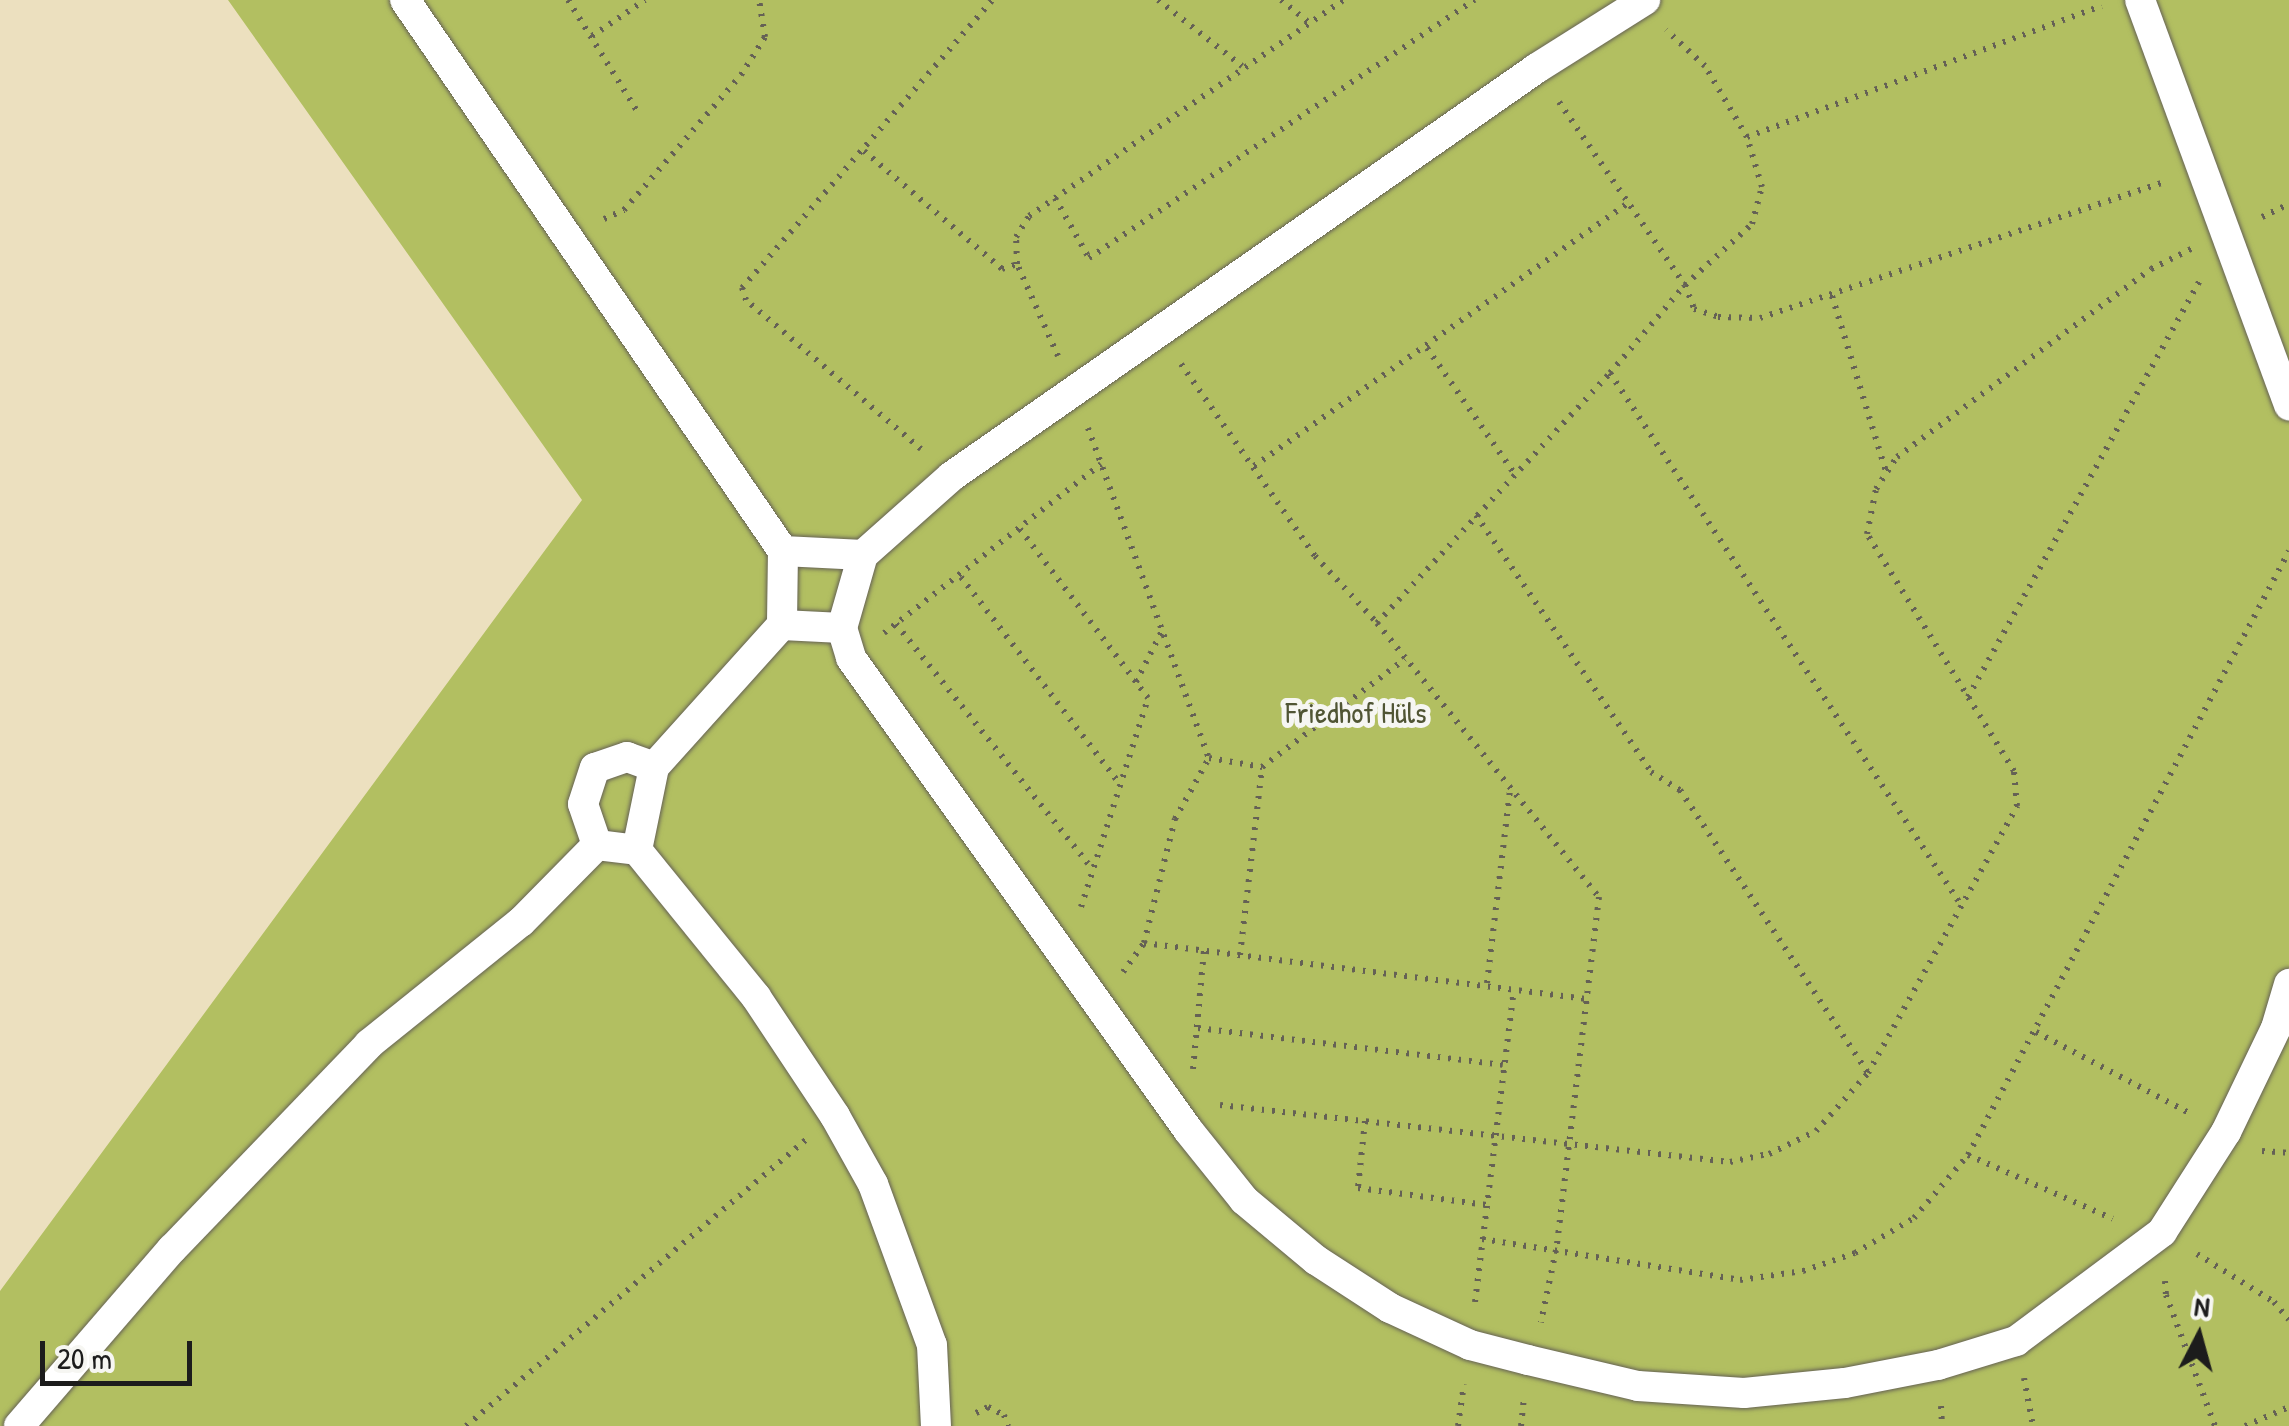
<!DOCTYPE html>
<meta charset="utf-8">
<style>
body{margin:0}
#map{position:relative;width:2289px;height:1426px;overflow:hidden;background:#ece0bf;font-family:"Patrick Hand",sans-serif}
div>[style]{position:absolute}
.green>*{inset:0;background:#b2bf61}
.path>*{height:6px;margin-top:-3px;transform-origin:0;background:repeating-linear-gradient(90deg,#656155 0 2.5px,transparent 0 10.5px)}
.roads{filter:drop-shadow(0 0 2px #656155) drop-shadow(0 0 2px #656155)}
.lane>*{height:30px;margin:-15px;padding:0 15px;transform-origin:15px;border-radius:15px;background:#fff}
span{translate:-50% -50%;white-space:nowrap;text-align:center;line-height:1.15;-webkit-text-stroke:10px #f6f6f2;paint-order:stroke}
.park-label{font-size:30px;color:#505534}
.north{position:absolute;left:2149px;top:1286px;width:100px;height:100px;-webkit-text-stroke:8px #f6f6f2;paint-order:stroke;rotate:6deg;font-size:28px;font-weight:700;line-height:40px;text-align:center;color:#1c1c1c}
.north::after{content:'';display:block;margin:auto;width:35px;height:45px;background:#1c1c1c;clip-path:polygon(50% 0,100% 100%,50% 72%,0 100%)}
.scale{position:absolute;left:40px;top:1341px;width:152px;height:45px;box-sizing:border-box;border:5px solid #1c1c1c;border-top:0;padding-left:12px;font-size:30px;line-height:35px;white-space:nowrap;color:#1c1c1c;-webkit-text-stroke:8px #f6f6f2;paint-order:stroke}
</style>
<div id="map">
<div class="green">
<div style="clip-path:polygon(228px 0,2289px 0,2289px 1426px,0 1426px,0 1291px,582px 500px)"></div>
</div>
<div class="path">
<div style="left:568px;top:0;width:131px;rotate:58.1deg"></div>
<div style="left:1158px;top:0;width:107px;rotate:38.2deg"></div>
<div style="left:1281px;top:0;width:35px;rotate:39deg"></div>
<div style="left:592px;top:36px;width:64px;rotate:-34.2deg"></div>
<div style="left:1559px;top:102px;width:222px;rotate:55.5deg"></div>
<div style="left:1685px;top:285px;width:26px;rotate:69deg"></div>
<div style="left:1694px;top:309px;width:25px;rotate:18deg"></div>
<div style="left:1718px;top:317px;width:42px;rotate:1.4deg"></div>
<div style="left:1760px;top:318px;width:427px;rotate:-18.6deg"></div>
<div style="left:1747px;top:137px;width:378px;rotate:-20.3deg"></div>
<div style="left:864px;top:151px;width:182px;rotate:40.5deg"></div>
<div style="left:1002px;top:269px;width:16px;rotate:-18deg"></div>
<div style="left:1055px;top:198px;width:69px;rotate:60.5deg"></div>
<div style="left:1089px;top:258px;width:464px;rotate:-33.8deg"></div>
<div style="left:2262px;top:217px;width:30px;rotate:-26deg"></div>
<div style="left:604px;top:219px;width:22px;rotate:-24deg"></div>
<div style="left:624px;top:210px;width:179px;rotate:-49.1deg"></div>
<div style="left:741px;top:75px;width:45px;rotate:-57.7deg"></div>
<div style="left:765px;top:37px;width:37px;rotate:-99deg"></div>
<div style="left:1832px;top:296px;width:183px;rotate:72.9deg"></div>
<div style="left:1427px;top:348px;width:152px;rotate:55.2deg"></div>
<div style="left:1058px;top:356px;width:101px;rotate:-114deg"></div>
<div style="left:1017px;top:264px;width:27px;rotate:-92deg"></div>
<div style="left:1016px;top:237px;width:25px;rotate:-58deg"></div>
<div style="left:1029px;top:216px;width:381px;rotate:-34.5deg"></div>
<div style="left:1181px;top:364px;width:234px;rotate:55.1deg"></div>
<div style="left:1315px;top:556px;width:91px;rotate:47.2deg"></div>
<div style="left:1377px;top:623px;width:353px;rotate:51deg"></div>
<div style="left:1599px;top:897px;width:356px;rotate:96.9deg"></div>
<div style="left:1556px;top:1250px;width:74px;rotate:101.8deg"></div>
<div style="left:1610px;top:373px;width:637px;rotate:56.58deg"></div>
<div style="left:1088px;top:428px;width:351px;rotate:69.9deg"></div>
<div style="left:1209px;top:758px;width:54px;rotate:9.6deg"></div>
<div style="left:1262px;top:767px;width:179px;rotate:-37.1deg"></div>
<div style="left:921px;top:449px;width:230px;rotate:-139.6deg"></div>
<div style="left:746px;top:300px;width:13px;rotate:-108deg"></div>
<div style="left:742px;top:288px;width:381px;rotate:-49deg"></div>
<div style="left:1254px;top:466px;width:456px;rotate:-35.1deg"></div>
<div style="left:1476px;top:515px;width:311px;rotate:55.7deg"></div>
<div style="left:1651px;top:772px;width:34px;rotate:32deg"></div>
<div style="left:1680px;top:790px;width:340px;rotate:56.4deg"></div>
<div style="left:1020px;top:529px;width:192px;rotate:52.8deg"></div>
<div style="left:961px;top:577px;width:261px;rotate:52.5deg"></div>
<div style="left:1377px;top:623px;width:342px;rotate:-47deg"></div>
<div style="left:1610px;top:373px;width:116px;rotate:-49.6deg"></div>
<div style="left:1685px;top:285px;width:91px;rotate:-42.3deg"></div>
<div style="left:1752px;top:224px;width:38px;rotate:-75deg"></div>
<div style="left:1762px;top:187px;width:52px;rotate:-106.7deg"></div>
<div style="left:1747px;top:137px;width:82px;rotate:-120.6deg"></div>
<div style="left:1705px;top:66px;width:53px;rotate:-137.3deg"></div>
<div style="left:896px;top:624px;width:312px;rotate:51.3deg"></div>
<div style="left:884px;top:633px;width:275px;rotate:-37.9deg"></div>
<div style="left:1968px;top:697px;width:477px;rotate:-60.9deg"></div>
<div style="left:1081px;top:907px;width:219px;rotate:-72.2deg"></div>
<div style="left:1148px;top:698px;width:20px;rotate:-127deg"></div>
<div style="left:1136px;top:682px;width:57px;rotate:-63deg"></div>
<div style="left:1144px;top:943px;width:448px;rotate:7.2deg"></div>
<div style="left:1240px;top:955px;width:189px;rotate:-83.3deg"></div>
<div style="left:1123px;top:972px;width:36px;rotate:-54deg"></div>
<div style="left:1144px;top:943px;width:128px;rotate:-76deg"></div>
<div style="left:1175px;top:819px;width:70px;rotate:-60.9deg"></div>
<div style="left:1487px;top:983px;width:193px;rotate:-83.2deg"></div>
<div style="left:1198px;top:1028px;width:307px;rotate:6.9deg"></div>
<div style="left:2036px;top:1032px;width:173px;rotate:27.9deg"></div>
<div style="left:1193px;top:1069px;width:119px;rotate:-84.7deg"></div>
<div style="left:1220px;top:1105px;width:513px;rotate:6.38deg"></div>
<div style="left:1730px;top:1162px;width:40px;rotate:-12deg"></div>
<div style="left:1769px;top:1154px;width:52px;rotate:-26.1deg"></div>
<div style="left:1816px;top:1131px;width:78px;rotate:-48.1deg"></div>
<div style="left:1868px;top:1073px;width:306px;rotate:-60.8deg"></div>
<div style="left:2017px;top:806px;width:35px;rotate:-95deg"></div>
<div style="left:2014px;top:771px;width:279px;rotate:-121.8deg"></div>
<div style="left:1867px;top:534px;width:46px;rotate:-78.7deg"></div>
<div style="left:1876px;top:489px;width:38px;rotate:-57deg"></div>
<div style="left:1897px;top:457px;width:316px;rotate:-36.5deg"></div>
<div style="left:2151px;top:269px;width:45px;rotate:-26.6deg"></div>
<div style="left:1365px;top:1121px;width:67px;rotate:96deg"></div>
<div style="left:1358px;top:1188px;width:130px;rotate:7.5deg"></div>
<div style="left:2262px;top:1151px;width:27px;rotate:4deg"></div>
<div style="left:1968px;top:1155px;width:158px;rotate:23.8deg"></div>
<div style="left:1482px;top:1239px;width:261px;rotate:9deg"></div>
<div style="left:1740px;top:1280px;width:64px;rotate:-8.1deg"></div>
<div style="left:1803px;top:1271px;width:55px;rotate:-19.1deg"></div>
<div style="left:1855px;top:1253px;width:69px;rotate:-30.7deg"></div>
<div style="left:1914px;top:1218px;width:83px;rotate:-49.4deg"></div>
<div style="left:1968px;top:1155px;width:684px;rotate:-62.01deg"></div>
<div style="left:2197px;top:1254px;width:91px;rotate:31.9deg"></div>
<div style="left:2274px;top:1302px;width:23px;rotate:50deg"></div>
<div style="left:2165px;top:1281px;width:14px;rotate:86deg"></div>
<div style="left:2166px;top:1295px;width:140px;rotate:69.5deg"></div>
<div style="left:1475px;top:1302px;width:313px;rotate:-82.9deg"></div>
<div style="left:2024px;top:1378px;width:49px;rotate:79.4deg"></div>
<div style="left:1941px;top:1406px;width:20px;rotate:87deg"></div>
<div style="left:976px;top:1413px;width:13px;rotate:-27deg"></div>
<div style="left:988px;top:1407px;width:18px;rotate:27deg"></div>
<div style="left:1004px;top:1415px;width:12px;rotate:70deg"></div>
<div style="left:466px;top:1426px;width:444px;rotate:-40.1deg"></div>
<div style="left:1458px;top:1426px;width:42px;rotate:-81.9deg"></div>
<div style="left:1521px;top:1426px;width:29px;rotate:-84deg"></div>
<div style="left:2245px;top:1426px;width:48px;rotate:-23.4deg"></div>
</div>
<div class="roads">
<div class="lane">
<div style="left:405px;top:0;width:668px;rotate:55.55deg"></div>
<div style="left:783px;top:551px;width:74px;rotate:90.8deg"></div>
<div style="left:2140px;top:0;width:432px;rotate:69.8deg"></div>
<div style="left:783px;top:551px;width:80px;rotate:2.9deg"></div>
<div style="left:842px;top:628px;width:31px;rotate:73deg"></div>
<div style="left:851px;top:658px;width:580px;rotate:54.47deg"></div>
<div style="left:1188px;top:1130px;width:90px;rotate:51.3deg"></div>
<div style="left:1244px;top:1200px;width:94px;rotate:39.8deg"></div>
<div style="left:1316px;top:1260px;width:88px;rotate:33deg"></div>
<div style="left:1390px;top:1308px;width:88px;rotate:24.8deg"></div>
<div style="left:1470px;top:1345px;width:60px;rotate:14.5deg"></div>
<div style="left:1528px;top:1360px;width:113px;rotate:13.3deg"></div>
<div style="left:1638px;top:1386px;width:106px;rotate:3.8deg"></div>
<div style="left:1744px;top:1393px;width:101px;rotate:-5.7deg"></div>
<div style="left:1845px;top:1383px;width:95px;rotate:-11deg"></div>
<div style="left:1938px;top:1365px;width:82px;rotate:-17.1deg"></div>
<div style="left:2016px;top:1341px;width:182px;rotate:-36.7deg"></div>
<div style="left:2162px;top:1232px;width:119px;rotate:-57.4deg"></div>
<div style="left:2226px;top:1132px;width:115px;rotate:-64.3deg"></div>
<div style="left:2276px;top:1028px;width:46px;rotate:-73.5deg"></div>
<div style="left:597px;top:845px;width:43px;rotate:-108.9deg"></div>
<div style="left:583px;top:804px;width:38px;rotate:-72deg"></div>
<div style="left:595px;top:768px;width:34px;rotate:-19deg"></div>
<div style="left:627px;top:757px;width:29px;rotate:20deg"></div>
<div style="left:637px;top:850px;width:189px;rotate:51deg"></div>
<div style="left:756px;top:997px;width:143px;rotate:56.4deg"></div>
<div style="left:835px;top:1116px;width:78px;rotate:60.8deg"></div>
<div style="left:873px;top:1184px;width:171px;rotate:69.9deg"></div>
<div style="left:932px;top:1345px;width:81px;rotate:87.2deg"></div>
<div style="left:19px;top:1426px;width:234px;rotate:-49.2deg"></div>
<div style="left:172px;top:1249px;width:284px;rotate:-46.1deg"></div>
<div style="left:369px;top:1044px;width:195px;rotate:-38.8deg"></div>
<div style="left:521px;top:922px;width:108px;rotate:-45.4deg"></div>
<div style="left:597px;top:845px;width:40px;rotate:7.1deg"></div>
<div style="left:637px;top:850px;width:85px;rotate:-78.4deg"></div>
<div style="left:654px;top:767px;width:191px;rotate:-48deg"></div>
<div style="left:782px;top:625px;width:60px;rotate:2.9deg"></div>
<div style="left:842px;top:628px;width:76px;rotate:-74deg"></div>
<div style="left:863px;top:555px;width:119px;rotate:-41.6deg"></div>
<div style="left:952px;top:476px;width:713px;rotate:-34.89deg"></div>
<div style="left:1537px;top:68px;width:128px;rotate:-32.2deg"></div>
</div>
</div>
<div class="park-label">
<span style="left:1356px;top:712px">Friedhof Hüls</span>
</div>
<div class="north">N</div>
<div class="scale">20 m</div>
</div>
